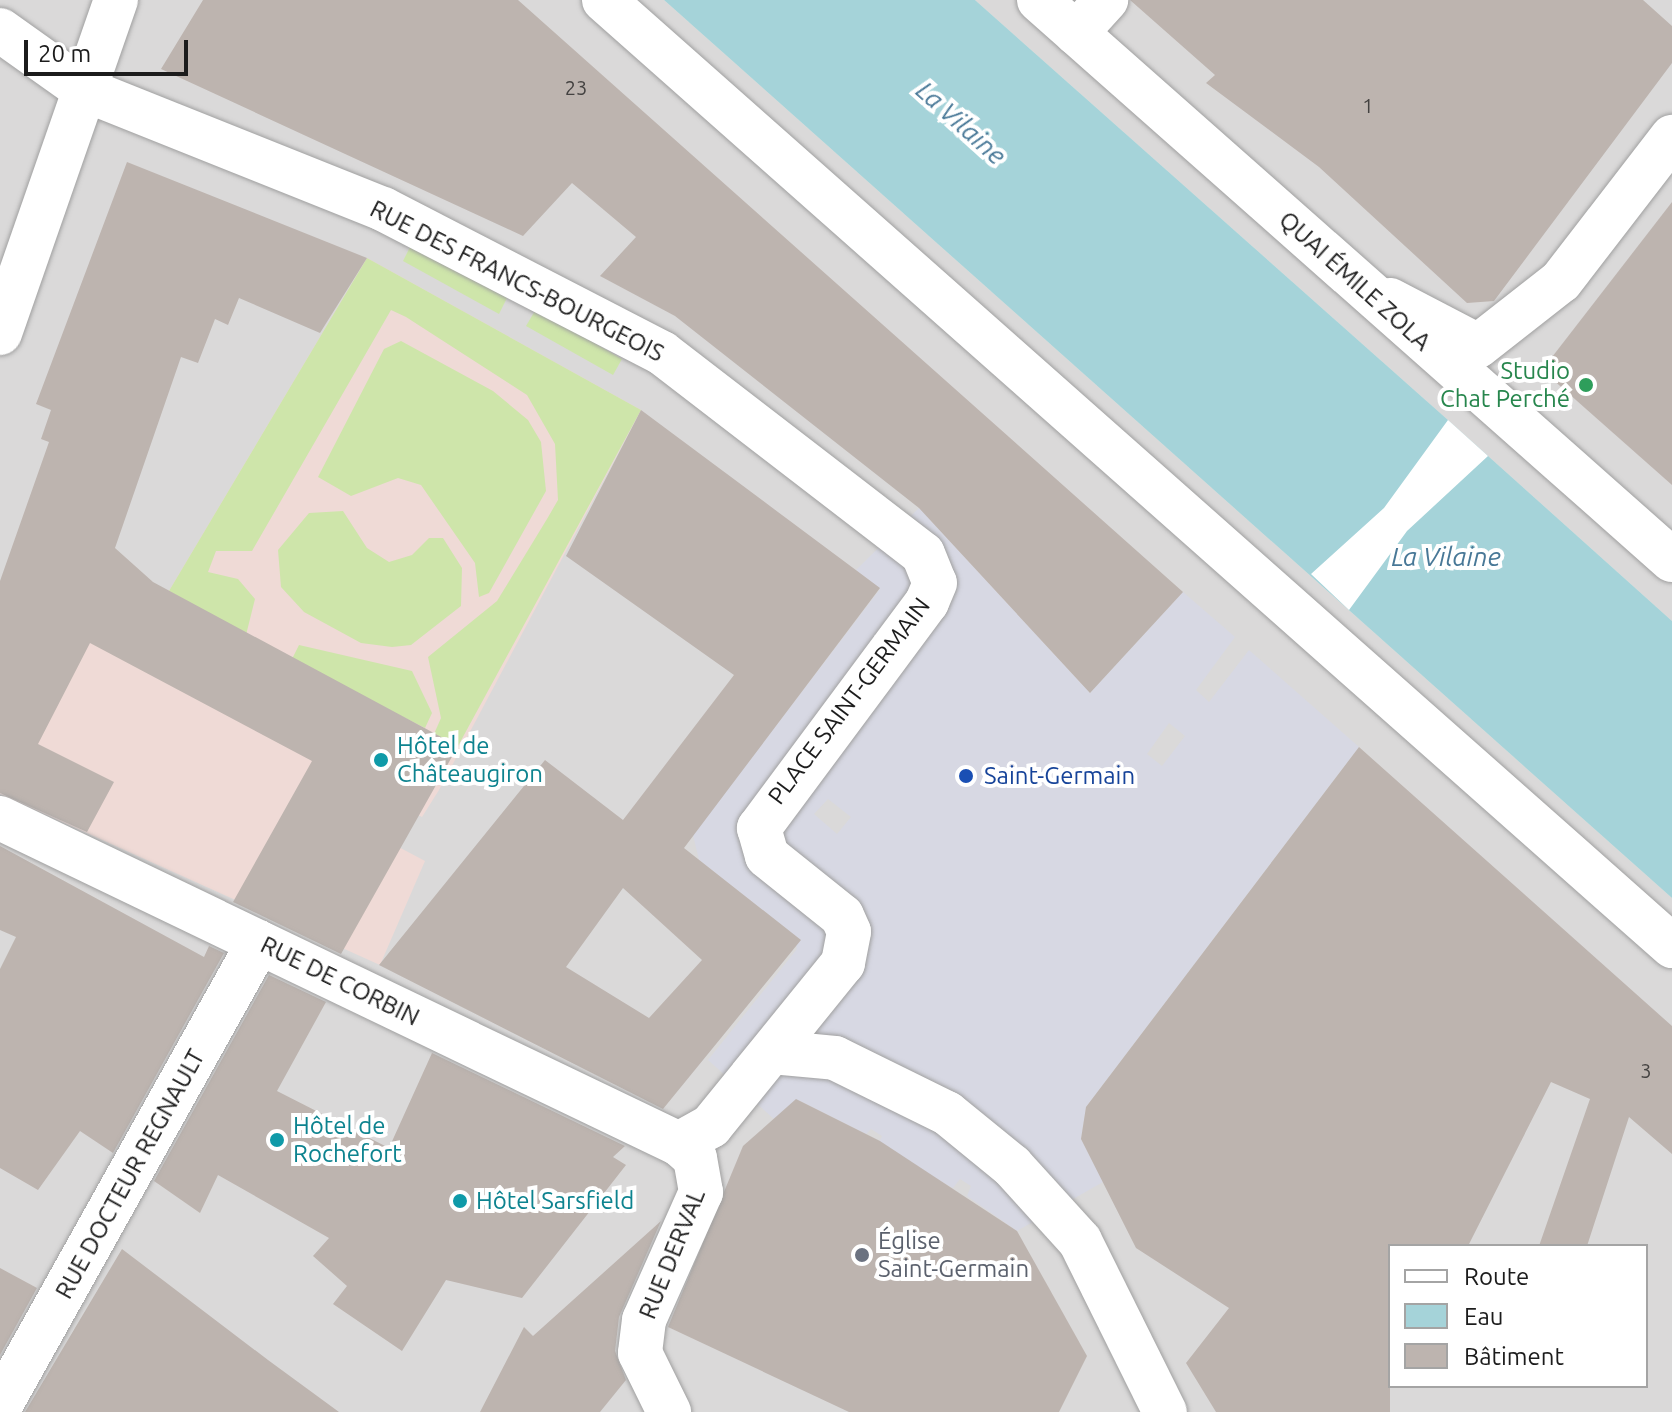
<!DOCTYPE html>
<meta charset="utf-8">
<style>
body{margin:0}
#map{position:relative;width:1672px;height:1412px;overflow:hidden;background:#ede8e2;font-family:Ubuntu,sans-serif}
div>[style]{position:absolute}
.residential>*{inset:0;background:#dad9d9}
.military>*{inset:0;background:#efdad6}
.grass>*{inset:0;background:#cee5aa}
.plaza>*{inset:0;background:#d7d8e3}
.water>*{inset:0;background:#a5d3d9}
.pier>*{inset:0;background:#fff}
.building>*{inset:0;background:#bdb4af}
.roads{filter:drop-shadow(0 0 2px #a0a0a0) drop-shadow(0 0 2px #a0a0a0)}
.pedestrian>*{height:44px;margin:-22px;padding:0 22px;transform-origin:22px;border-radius:22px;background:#fff}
.minor>*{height:44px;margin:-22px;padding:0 22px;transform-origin:22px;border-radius:22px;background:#fff}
.dots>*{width:22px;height:22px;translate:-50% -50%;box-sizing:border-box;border:4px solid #fff;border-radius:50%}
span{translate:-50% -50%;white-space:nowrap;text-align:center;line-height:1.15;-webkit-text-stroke:8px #fff;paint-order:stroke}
.number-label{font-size:20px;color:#444241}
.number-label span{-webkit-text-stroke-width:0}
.street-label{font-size:24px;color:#1c1c1c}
.leisure-label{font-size:24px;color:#27864d}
.right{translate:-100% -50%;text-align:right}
.culture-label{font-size:24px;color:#0d838f}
.left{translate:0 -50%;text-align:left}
.transit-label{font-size:24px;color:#164399}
.worship-label{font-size:24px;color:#5b616d}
.water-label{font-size:26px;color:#487897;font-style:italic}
.legend{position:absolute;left:1388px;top:1244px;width:260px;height:144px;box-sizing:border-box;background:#fff;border:2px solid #a4a4a4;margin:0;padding:10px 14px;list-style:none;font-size:24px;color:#1c1c1c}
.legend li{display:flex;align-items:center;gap:16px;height:40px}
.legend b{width:40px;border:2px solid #a4a4a4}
.scale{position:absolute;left:24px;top:40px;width:164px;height:36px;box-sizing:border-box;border:4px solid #1c1c1c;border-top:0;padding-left:10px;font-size:24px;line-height:28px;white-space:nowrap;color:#1c1c1c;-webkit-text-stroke:6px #fff;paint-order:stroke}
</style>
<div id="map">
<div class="residential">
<div style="clip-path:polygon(evenodd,0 0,664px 0,1672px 898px,1672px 1412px,0 1412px,0 0,1390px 1246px,1646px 1246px,1646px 1386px,1390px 1386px,1390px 1246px)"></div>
<div style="clip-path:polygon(975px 0,1672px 0,1672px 621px,1448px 420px)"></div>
</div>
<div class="military">
<div style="clip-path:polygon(367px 258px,641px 410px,439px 790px,422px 817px,411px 811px,393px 844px,425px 861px,380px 965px,0 794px,0 709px,143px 578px,169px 591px)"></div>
</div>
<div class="grass">
<div style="clip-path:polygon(412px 243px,508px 296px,499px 314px,403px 261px)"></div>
<div style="clip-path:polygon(367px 258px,641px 410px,458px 746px,434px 734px,441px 718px,428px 657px,497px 601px,547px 519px,558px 500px,555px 444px,527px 395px,406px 317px,391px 310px,252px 551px,216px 551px,208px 572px,238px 579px,255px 599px,246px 635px,169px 591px)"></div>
<div style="clip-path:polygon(536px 309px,622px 359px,613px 375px,526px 326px)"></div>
<div style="clip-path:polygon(401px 341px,493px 391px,528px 420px,541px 442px,546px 491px,489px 593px,479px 597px,475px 563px,421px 485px,398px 478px,351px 496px,318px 477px,384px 349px)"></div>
<div style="clip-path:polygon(343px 511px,367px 548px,389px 562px,412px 555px,429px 538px,443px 538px,462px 568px,461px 606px,411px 645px,392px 647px,361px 643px,304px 612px,281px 587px,278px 550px,309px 513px)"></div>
<div style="clip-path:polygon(299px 645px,412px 671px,432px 713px,425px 728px,291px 661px)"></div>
</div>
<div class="plaza">
<div style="clip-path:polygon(evenodd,919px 508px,1090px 693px,1183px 592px,1235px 637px,1196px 690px,1209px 702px,1249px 650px,1359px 747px,1086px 1107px,1081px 1139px,1103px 1182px,1017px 1231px,967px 1196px,971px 1186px,960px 1179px,953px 1188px,877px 1146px,882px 1136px,871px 1129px,866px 1134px,800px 1101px,774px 1119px,708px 1060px,797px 949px,793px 934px,699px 860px,693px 835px,880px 589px,856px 570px,919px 508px,1169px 723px,1185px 736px,1162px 766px,1147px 754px,1169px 723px,919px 508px,828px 799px,851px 817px,837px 834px,814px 814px,828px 799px)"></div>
</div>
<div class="water">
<div style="clip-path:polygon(664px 0,975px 0,1448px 420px,1672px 621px,1672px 898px)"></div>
</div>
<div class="pier">
<div style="clip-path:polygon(1448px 420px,1488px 456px,1407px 531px,1349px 610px,1311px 574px,1384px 508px)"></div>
</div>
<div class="building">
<div style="clip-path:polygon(203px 0,518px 0,1183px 592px,1090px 693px,919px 508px,675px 316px,600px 276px,636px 237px,572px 183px,523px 236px,161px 69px)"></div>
<div style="clip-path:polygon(1130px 0,1643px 0,1672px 26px,1672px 63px,1494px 301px,1467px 303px,1319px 167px,1206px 83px,1215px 75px)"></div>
<div style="clip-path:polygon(127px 162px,367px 258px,320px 333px,239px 298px,228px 325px,215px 319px,198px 363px,181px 357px,115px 548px,153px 582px,458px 746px,341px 954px,233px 902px,312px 761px,90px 643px,38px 744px,114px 782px,87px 832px,0 793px,0 581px,49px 442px,41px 439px,51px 410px,36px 404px)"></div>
<div style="clip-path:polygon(1672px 202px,1672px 485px,1542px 370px)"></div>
<div style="clip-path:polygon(evenodd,641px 410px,880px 588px,684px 848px,801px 940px,663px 1109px,379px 965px,545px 760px,623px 820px,734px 675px,566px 556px,641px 410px,623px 888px,702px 960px,649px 1018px,566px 967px,623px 888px)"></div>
<div style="clip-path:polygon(1359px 747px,1672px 1026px,1672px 1154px,1629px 1117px,1587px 1246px,1539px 1246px,1590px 1099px,1551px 1082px,1468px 1246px,1390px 1246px,1390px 1412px,1216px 1412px,1186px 1363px,1229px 1308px,1136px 1248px,1081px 1139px,1086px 1107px)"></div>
<div style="clip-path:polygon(0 846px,204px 957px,209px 946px,224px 953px,113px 1153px,80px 1131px,38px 1190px,0 1168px,0 969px,16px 937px,0 930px)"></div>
<div style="clip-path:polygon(269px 975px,326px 1002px,277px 1091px,389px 1148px,432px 1053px,625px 1146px,613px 1157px,626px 1165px,522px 1298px,446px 1280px,402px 1351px,333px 1304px,347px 1286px,313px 1256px,329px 1238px,218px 1175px,200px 1213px,154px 1181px)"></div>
<div style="clip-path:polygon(796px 1099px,880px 1141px,1017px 1231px,1087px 1356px,1059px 1412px,849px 1412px,668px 1327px,743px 1146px)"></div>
<div style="clip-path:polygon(661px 1221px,619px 1317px,615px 1351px,626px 1380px,600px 1412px,480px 1412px,524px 1327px,533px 1336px)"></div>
<div style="clip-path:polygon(122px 1249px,268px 1360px,339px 1412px,25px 1412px)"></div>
<div style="clip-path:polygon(0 1268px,37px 1288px,0 1355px)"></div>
</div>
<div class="roads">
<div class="pedestrian">
<div style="left:1390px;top:300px;width:99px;rotate:27.6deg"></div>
<div style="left:1478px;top:346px;width:105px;rotate:-38.1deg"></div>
<div style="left:0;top:1406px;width:531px;rotate:-60.83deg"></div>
</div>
<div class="minor">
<div style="left:604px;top:0;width:1427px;rotate:41.53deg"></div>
<div style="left:1039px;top:0;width:845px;rotate:41.5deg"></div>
<div style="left:0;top:30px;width:102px;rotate:35.4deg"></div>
<div style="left:83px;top:89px;width:323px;rotate:21.8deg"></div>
<div style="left:383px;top:209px;width:314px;rotate:27.3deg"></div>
<div style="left:662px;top:353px;width:329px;rotate:37.6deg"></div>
<div style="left:923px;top:554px;width:31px;rotate:68deg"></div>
<div style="left:935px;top:583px;width:21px;rotate:113deg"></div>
<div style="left:927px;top:602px;width:282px;rotate:126.6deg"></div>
<div style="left:759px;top:828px;width:29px;rotate:74deg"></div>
<div style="left:767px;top:856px;width:96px;rotate:38.7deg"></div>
<div style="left:842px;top:916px;width:17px;rotate:66deg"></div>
<div style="left:849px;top:932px;width:32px;rotate:101deg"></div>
<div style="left:843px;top:963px;width:210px;rotate:129deg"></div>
<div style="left:711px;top:1126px;width:37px;rotate:151deg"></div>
<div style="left:1076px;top:33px;width:45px;rotate:-47.7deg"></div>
<div style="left:1561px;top:281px;width:182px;rotate:-52.4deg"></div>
<div style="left:0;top:333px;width:353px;rotate:-70.8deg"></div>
<div style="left:0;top:818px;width:753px;rotate:25.65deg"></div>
<div style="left:679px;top:1144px;width:21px;rotate:41deg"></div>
<div style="left:695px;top:1158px;width:35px;rotate:80deg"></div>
<div style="left:701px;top:1192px;width:140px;rotate:114deg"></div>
<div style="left:644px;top:1320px;width:33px;rotate:97deg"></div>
<div style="left:640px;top:1353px;width:66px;rotate:63.8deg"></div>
<div style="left:772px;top:1052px;width:63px;rotate:5.4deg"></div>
<div style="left:835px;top:1058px;width:125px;rotate:26.2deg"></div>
<div style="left:947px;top:1113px;width:84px;rotate:39.2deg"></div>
<div style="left:1012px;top:1166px;width:101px;rotate:47.8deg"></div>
<div style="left:1080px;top:1241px;width:191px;rotate:63.6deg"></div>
</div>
</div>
<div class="dots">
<div style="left:1586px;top:385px;background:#2e9e5b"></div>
<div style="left:381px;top:760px;background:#0f9aa8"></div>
<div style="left:966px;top:776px;background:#1a4fb4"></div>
<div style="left:277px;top:1140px;background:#0f9aa8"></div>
<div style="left:460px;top:1201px;background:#0f9aa8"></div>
<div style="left:862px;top:1255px;background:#6b7280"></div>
</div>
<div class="number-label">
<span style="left:576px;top:87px">23</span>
<span style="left:1368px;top:105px">1</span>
<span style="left:1646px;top:1070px">3</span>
</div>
<div class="street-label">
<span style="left:517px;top:281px;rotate:27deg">RUE DES FRANCS-BOURGEOIS</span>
<span style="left:1355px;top:281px;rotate:42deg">QUAI ÉMILE ZOLA</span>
<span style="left:849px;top:701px;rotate:-53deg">PLACE SAINT-GERMAIN</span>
<span style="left:340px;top:981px;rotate:26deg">RUE DE CORBIN</span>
<span style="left:130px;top:1174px;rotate:-61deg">RUE DOCTEUR REGNAULT</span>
<span style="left:672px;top:1254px;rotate:-68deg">RUE DERVAL</span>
</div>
<div class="leisure-label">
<span class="right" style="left:1570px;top:385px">Studio<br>Chat Perché</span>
</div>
<div class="culture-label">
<span class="left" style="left:397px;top:760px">Hôtel de<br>Châteaugiron</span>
<span class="left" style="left:293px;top:1140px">Hôtel de<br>Rochefort</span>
<span class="left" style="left:476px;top:1201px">Hôtel Sarsfield</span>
</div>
<div class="transit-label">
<span class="left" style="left:984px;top:776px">Saint-Germain</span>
</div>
<div class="worship-label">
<span class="left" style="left:878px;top:1255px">Église<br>Saint-Germain</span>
</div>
<div class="water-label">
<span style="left:961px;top:123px;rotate:42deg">La Vilaine</span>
<span style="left:1446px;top:557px">La Vilaine</span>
</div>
<ul class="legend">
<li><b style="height:10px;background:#fff"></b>Route</li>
<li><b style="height:22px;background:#a5d3d9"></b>Eau</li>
<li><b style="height:22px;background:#bdb4af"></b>Bâtiment</li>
</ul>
<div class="scale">20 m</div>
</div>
